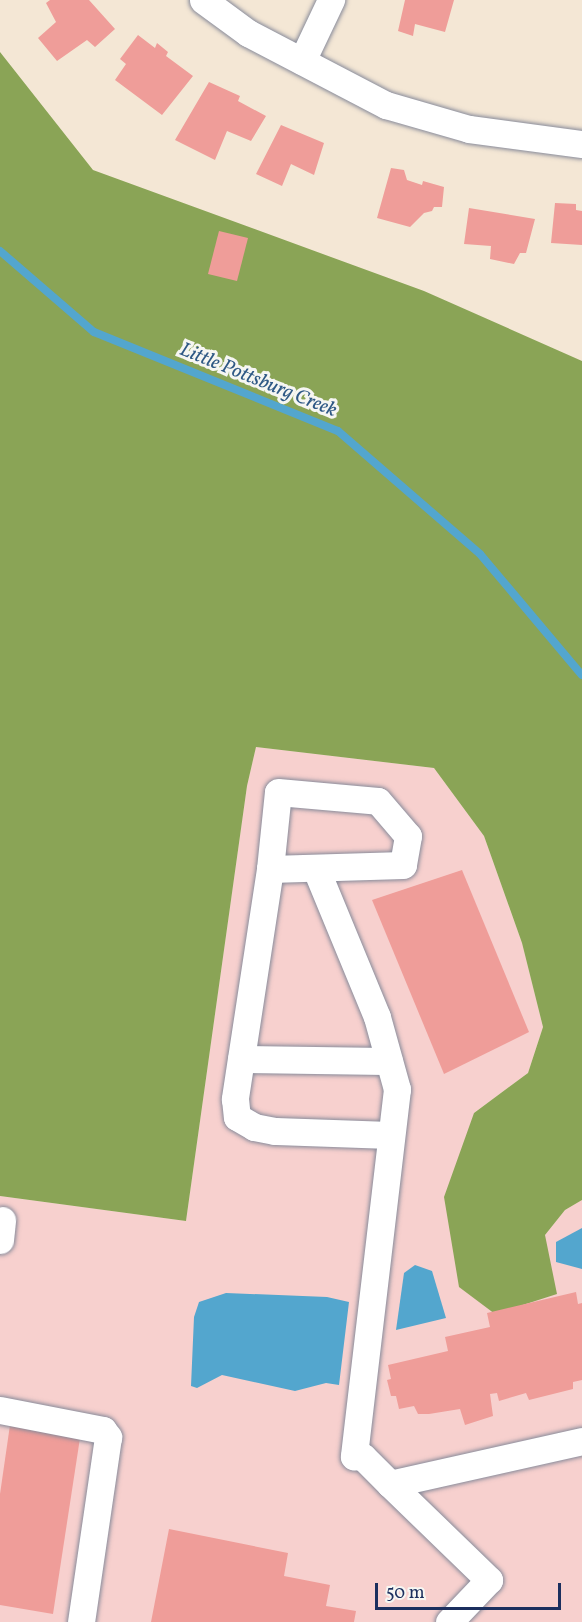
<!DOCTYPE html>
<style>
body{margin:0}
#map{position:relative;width:582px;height:1622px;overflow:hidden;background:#f4e7d5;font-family:Vollkorn,serif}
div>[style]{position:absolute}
.built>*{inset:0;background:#f7d0ce}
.forest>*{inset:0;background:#8aa456}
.water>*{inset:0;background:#53a6ce}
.stream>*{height:8px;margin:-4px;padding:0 4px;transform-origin:4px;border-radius:4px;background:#53a6ce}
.building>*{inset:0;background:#ef9d99}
.roads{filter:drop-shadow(0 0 2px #888b9a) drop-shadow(0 0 2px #888b9a)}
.minor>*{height:27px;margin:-13.5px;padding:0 13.5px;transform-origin:13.5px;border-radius:13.5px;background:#fff}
span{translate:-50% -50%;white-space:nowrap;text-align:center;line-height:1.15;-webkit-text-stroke:6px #f6f6f2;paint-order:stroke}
.water-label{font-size:20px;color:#2f5985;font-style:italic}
.scale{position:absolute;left:375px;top:1583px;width:186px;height:27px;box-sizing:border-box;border:3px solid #1b2f5e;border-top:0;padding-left:8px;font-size:18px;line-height:21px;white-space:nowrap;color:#1b2f5e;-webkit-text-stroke:4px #f6f6f2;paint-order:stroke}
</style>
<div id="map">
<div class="built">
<div style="clip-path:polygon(256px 747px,434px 768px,484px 836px,522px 943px,543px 1027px,528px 1073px,474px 1113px,545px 1235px,565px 1210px,582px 1200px,582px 1622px,0 1622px,0 1196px,186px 1221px,247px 786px)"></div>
</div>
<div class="forest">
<div style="clip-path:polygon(0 52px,93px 170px,424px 291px,582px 361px,582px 1200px,565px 1210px,545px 1235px,557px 1294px,495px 1314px,459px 1287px,444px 1197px,474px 1113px,528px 1073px,543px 1027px,522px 943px,484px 836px,434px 768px,256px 747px,247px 786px,186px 1221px,0 1196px)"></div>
</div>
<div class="water">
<div style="clip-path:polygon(582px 1228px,582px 1269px,556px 1262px,556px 1242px)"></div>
<div style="clip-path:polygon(415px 1265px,432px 1271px,446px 1318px,396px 1330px,404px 1273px)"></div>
<div style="clip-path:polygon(226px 1293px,327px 1297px,349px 1302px,339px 1385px,326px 1383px,295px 1391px,222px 1375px,197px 1388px,191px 1386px,194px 1317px,199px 1302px)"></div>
</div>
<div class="stream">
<div style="left:0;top:251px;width:124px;rotate:40.8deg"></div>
<div style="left:94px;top:332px;width:263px;rotate:22.1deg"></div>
<div style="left:338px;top:431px;width:188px;rotate:40.9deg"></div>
<div style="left:480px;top:554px;width:158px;rotate:49.9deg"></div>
</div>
<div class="building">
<div style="clip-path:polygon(50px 0,89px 0,115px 29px,95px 47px,87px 40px,57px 61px,38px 38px,56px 22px,46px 3px)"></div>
<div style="clip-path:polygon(405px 0,454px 0,445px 32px,415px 24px,413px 36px,398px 31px)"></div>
<div style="clip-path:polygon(138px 35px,155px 48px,157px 43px,168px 52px,166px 56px,193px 76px,162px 115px,115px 80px,126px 64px,120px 59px)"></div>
<div style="clip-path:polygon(209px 82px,240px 96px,238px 101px,266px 116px,251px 141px,227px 131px,215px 160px,175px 140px)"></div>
<div style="clip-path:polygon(281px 125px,324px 143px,314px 175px,291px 164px,282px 186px,256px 174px)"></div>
<div style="clip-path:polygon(391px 168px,404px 170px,407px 180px,422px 185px,423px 181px,444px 187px,442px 207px,434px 207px,432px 211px,424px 213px,410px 227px,377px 218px)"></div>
<div style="clip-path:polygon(555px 203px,576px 204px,576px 210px,582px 211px,582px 245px,551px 243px)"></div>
<div style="clip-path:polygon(469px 208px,535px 219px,526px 253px,520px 253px,514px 264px,490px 259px,491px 246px,464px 244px)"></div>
<div style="clip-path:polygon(219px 231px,248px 238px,237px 281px,208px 274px)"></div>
<div style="clip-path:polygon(462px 870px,529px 1032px,444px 1074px,372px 900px)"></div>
<div style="clip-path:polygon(576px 1292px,578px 1304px,582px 1303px,582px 1380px,573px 1382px,573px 1389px,529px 1400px,526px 1393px,499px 1401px,497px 1393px,490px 1394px,493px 1416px,465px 1425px,460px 1409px,429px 1414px,418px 1414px,414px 1406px,399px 1409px,396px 1396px,391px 1396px,387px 1380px,391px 1379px,388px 1365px,448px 1351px,445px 1337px,490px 1327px,487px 1313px)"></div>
<div style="clip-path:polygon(10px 1425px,80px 1438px,53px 1614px,0 1605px,0 1494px)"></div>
<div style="clip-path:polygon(169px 1529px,288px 1553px,284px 1576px,330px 1585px,326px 1606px,356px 1611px,354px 1622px,151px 1622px)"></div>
</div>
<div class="roads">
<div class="minor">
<div style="left:203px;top:0;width:56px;rotate:36.3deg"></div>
<div style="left:248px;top:33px;width:156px;rotate:27.6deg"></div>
<div style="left:386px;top:105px;width:86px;rotate:16.1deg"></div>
<div style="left:469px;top:129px;width:114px;rotate:7.6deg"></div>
<div style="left:302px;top:61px;width:68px;rotate:-64.6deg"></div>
<div style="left:278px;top:792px;width:100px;rotate:5.1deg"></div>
<div style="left:378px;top:801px;width:46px;rotate:49.4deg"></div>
<div style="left:408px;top:836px;width:29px;rotate:100deg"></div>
<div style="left:403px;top:865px;width:133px;rotate:178.3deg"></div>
<div style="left:270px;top:869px;width:77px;rotate:-84.1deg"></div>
<div style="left:270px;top:869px;width:233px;rotate:98.7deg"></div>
<div style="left:235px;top:1099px;width:18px;rotate:84deg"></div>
<div style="left:237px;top:1117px;width:20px;rotate:30deg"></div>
<div style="left:254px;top:1127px;width:21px;rotate:11deg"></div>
<div style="left:275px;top:1131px;width:116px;rotate:2deg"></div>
<div style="left:316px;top:869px;width:160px;rotate:67.6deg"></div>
<div style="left:377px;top:1017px;width:75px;rotate:74.5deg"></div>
<div style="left:397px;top:1089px;width:370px;rotate:96.7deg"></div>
<div style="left:354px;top:1456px;width:9px;rotate:6deg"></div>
<div style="left:363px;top:1457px;width:38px;rotate:45deg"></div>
<div style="left:390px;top:1484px;width:197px;rotate:-12.6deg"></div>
<div style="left:241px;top:1059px;width:148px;rotate:0.8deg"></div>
<div style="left:0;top:1240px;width:20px;rotate:-84deg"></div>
<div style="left:0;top:1410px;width:105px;rotate:11deg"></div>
<div style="left:103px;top:1430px;width:9px;rotate:54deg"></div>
<div style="left:108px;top:1437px;width:187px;rotate:98.3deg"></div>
<div style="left:390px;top:1484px;width:138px;rotate:44.1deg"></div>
<div style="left:489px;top:1580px;width:58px;rotate:133.6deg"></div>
</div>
</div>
<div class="water-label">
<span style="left:258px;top:381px;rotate:22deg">Little Pottsburg Creek</span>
</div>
<div class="scale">50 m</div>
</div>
